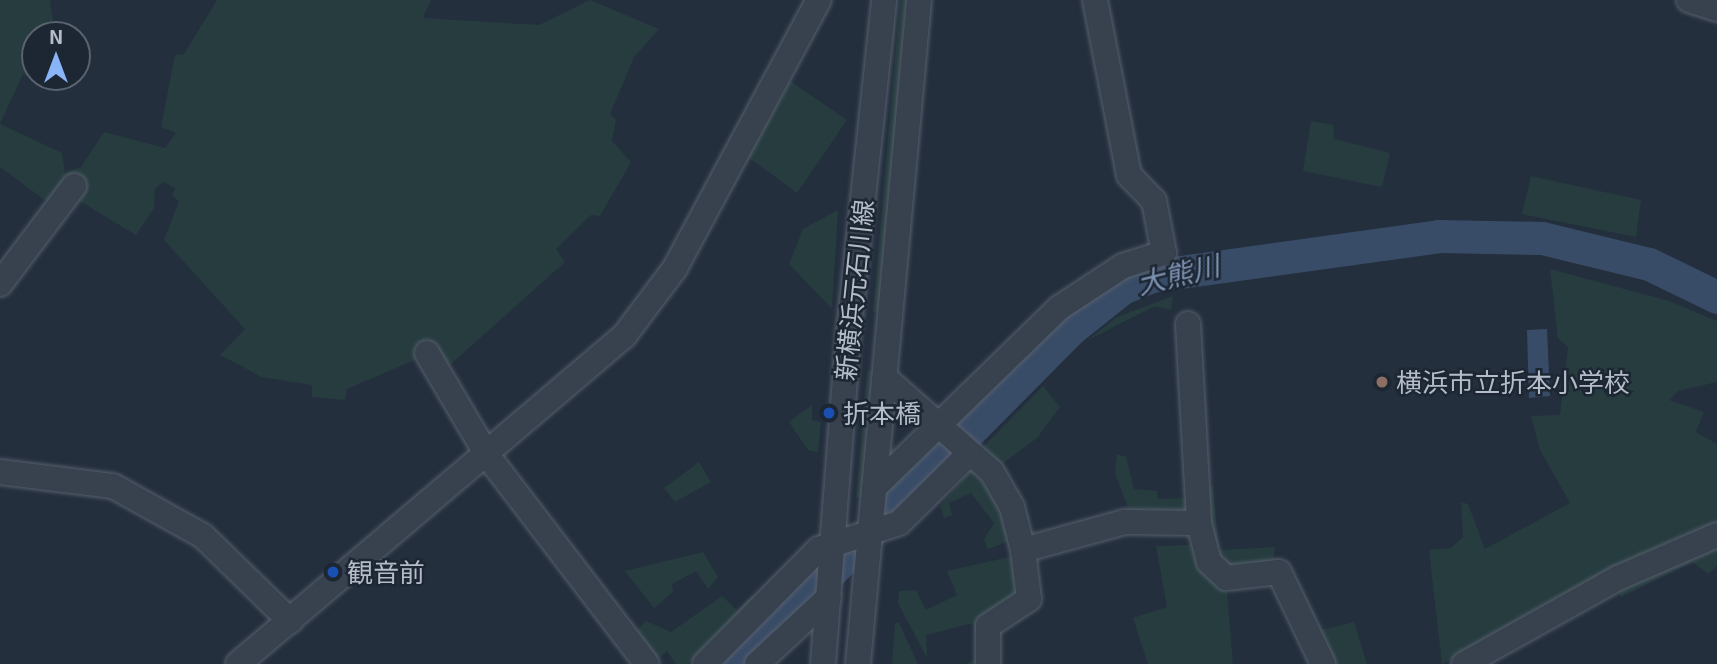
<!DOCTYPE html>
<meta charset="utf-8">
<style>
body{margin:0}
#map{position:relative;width:1717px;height:664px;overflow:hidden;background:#242f3e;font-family:"Exo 2","Noto Sans JP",sans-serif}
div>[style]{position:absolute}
.green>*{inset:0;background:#263c3f}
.water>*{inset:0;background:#394c67}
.river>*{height:33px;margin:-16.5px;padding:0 16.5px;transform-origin:16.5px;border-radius:16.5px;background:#394c67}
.roads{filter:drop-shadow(0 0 2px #565f6c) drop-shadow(0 0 2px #565f6c)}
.minor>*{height:24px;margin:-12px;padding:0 12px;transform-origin:12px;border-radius:12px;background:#38414e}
.dots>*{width:19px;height:19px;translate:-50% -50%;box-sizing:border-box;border:4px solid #1d2633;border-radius:50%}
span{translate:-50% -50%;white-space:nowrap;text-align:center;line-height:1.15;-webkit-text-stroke:5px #1d2633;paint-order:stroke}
.street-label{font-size:26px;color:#b4bcc9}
.poi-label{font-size:26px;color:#b4bcc9}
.left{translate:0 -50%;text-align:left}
.water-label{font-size:28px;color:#7c92b1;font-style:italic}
.north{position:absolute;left:21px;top:21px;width:70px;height:70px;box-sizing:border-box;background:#1d2633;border:2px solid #59626f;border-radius:50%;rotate:0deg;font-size:19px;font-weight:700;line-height:28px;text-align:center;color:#b4bcc9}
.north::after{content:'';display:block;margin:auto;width:24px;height:32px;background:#8ab4f8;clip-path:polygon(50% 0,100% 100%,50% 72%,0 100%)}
</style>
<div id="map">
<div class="green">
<div style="clip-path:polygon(0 0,50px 0,55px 35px,35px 35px,35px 77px,58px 77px,59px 92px,23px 74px,0 124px,62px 153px,65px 173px,81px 167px,104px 132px,165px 148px,176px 133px,161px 127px,175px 55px,184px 54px,217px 0,431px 0,423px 18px,539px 25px,590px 0,659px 29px,634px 57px,610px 114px,616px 120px,612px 141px,631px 162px,600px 216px,591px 215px,556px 249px,565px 262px,443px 371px,433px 352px,347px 389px,345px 400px,312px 397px,312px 385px,262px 377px,220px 355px,245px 329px,164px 240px,179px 201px,172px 196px,175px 188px,163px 182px,155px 189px,154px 208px,136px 235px,73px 197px,61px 212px,0 167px)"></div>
<div style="clip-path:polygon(900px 0,906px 0,880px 310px,873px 312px)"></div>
<div style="clip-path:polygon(790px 81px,847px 120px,797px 193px,748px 157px)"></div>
<div style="clip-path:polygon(1311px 121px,1333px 125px,1334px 139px,1390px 153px,1382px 187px,1303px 171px)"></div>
<div style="clip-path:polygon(1531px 176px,1641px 200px,1636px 237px,1522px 214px)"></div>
<div style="clip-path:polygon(838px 210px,832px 309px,789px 264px,803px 229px)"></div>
<div style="clip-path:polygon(1550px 269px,1669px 301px,1717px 321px,1717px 382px,1678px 391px,1669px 400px,1704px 412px,1696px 432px,1717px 444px,1717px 528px,1623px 568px,1442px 664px,1429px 550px,1451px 548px,1463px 537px,1461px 502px,1468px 504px,1485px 549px,1570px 503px,1540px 450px,1531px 416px,1560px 415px,1568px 347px,1558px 338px)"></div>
<div style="clip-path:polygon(1173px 296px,1171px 310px,1155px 306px,1088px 340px,1117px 317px)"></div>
<div style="clip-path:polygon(875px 370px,865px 497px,856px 497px,867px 371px)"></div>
<div style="clip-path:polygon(1043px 386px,1060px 407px,1037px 438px,998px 467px,976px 454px)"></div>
<div style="clip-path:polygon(812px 405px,812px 420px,821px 422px,818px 452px,808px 450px,789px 422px)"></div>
<div style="clip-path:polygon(1117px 454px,1126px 457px,1134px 489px,1157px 491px,1158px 499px,1188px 498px,1190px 517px,1131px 516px,1115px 473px)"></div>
<div style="clip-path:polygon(699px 462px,711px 482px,675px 502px,664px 488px)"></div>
<div style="clip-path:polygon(972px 469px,1006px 511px,1012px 540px,988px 549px,984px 539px,994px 523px,971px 493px,949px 503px,952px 515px,944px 518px,940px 506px)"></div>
<div style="clip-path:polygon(1213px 486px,1219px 550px,1275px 547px,1273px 563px,1232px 572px,1213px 559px,1205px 488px)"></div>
<div style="clip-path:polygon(1192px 545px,1203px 569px,1227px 592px,1233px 664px,1148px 664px,1133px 618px,1167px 607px,1156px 546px)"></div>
<div style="clip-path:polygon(1717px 546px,1717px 566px,1708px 574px,1692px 562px,1621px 597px,1616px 587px)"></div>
<div style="clip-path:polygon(703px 552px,718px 577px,708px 589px,696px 571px,672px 584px,673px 592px,654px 608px,625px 571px)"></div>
<div style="clip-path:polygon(1018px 555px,1027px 592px,984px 619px,984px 664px,966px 664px,980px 656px,973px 623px,926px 635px,927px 658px,898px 603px,899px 591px,916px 590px,926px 610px,957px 595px,947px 571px)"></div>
<div style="clip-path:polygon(752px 595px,757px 599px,688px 664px,676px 664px,667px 651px,656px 661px,636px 631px,646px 621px,671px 632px,722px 596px,737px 610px)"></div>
<div style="clip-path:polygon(1354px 622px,1367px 664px,1333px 664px,1317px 631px)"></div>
<div style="clip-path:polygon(895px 623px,899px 623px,918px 664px,892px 664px)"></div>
</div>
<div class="water">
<div style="clip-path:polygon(1547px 329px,1550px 396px,1529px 398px,1527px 330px)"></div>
</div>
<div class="river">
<div style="left:739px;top:664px;width:474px;rotate:-45.3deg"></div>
<div style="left:1073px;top:327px;width:63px;rotate:-38.5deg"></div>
<div style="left:1122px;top:288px;width:32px;rotate:-22deg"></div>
<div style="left:1152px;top:276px;width:290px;rotate:-7.9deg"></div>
<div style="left:1439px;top:236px;width:103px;rotate:1.1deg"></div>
<div style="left:1542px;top:238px;width:110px;rotate:13.7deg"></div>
<div style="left:1649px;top:264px;width:76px;rotate:25.9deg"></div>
</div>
<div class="roads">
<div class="minor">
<div style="left:1689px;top:0;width:29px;rotate:18deg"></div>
<div style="left:0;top:284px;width:123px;rotate:-52.9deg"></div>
<div style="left:1188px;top:324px;width:199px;rotate:86.8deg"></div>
<div style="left:1199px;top:523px;width:40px;rotate:75.6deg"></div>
<div style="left:1209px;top:562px;width:23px;rotate:43deg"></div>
<div style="left:1226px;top:578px;width:53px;rotate:-6.5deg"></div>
<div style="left:1279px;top:572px;width:102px;rotate:64.4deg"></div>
<div style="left:427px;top:353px;width:118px;rotate:59.5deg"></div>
<div style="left:487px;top:455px;width:263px;rotate:52.6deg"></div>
<div style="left:885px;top:378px;width:142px;rotate:41.3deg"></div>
<div style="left:992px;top:472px;width:40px;rotate:60.3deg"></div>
<div style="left:1012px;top:507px;width:44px;rotate:75.7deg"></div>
<div style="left:0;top:472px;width:114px;rotate:7.1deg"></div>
<div style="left:113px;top:486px;width:103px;rotate:29.1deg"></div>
<div style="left:203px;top:536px;width:122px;rotate:44.3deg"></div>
<div style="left:874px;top:488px;width:258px;rotate:-44.2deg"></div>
<div style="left:1059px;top:308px;width:77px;rotate:-33.3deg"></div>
<div style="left:1123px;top:266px;width:43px;rotate:-17.6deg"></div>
<div style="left:1164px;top:253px;width:53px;rotate:-100.9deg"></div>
<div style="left:1154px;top:201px;width:36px;rotate:-134deg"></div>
<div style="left:1129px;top:175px;width:178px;rotate:-101deg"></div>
<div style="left:238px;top:664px;width:507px;rotate:-40.36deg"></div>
<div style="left:624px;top:336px;width:85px;rotate:-53.1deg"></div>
<div style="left:675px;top:268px;width:304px;rotate:-61.8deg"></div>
<div style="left:705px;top:664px;width:162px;rotate:-45.3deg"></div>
<div style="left:819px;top:549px;width:84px;rotate:-18deg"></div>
<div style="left:899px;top:523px;width:97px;rotate:-44.6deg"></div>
<div style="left:757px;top:664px;width:98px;rotate:-42.9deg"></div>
<div style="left:823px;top:664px;width:336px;rotate:-85.6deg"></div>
<div style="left:849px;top:329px;width:331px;rotate:-83.9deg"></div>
<div style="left:858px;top:664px;width:667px;rotate:-84.75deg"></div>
<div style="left:988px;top:664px;width:38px;rotate:-90deg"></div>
<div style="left:988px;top:626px;width:49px;rotate:-33.4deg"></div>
<div style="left:1029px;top:599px;width:49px;rotate:-97deg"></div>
<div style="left:1023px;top:550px;width:106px;rotate:-15.4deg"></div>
<div style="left:1125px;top:522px;width:74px;rotate:0.8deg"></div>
<div style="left:1464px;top:664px;width:176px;rotate:-29.2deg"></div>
<div style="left:1618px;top:578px;width:108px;rotate:-23.5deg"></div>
</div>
</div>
<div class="dots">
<div style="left:1382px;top:382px;background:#8d6e63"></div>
<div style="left:829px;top:413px;background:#1a4fb4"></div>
<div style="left:333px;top:572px;background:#1a4fb4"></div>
</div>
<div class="street-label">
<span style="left:854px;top:290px;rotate:-84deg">新横浜元石川線</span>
</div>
<div class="poi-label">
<span class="left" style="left:1396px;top:382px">横浜市立折本小学校</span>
<span class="left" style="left:843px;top:413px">折本橋</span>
<span class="left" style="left:347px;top:572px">観音前</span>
</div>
<div class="water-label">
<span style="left:1178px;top:274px;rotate:-14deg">大熊川</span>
</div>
<div class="north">N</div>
</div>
